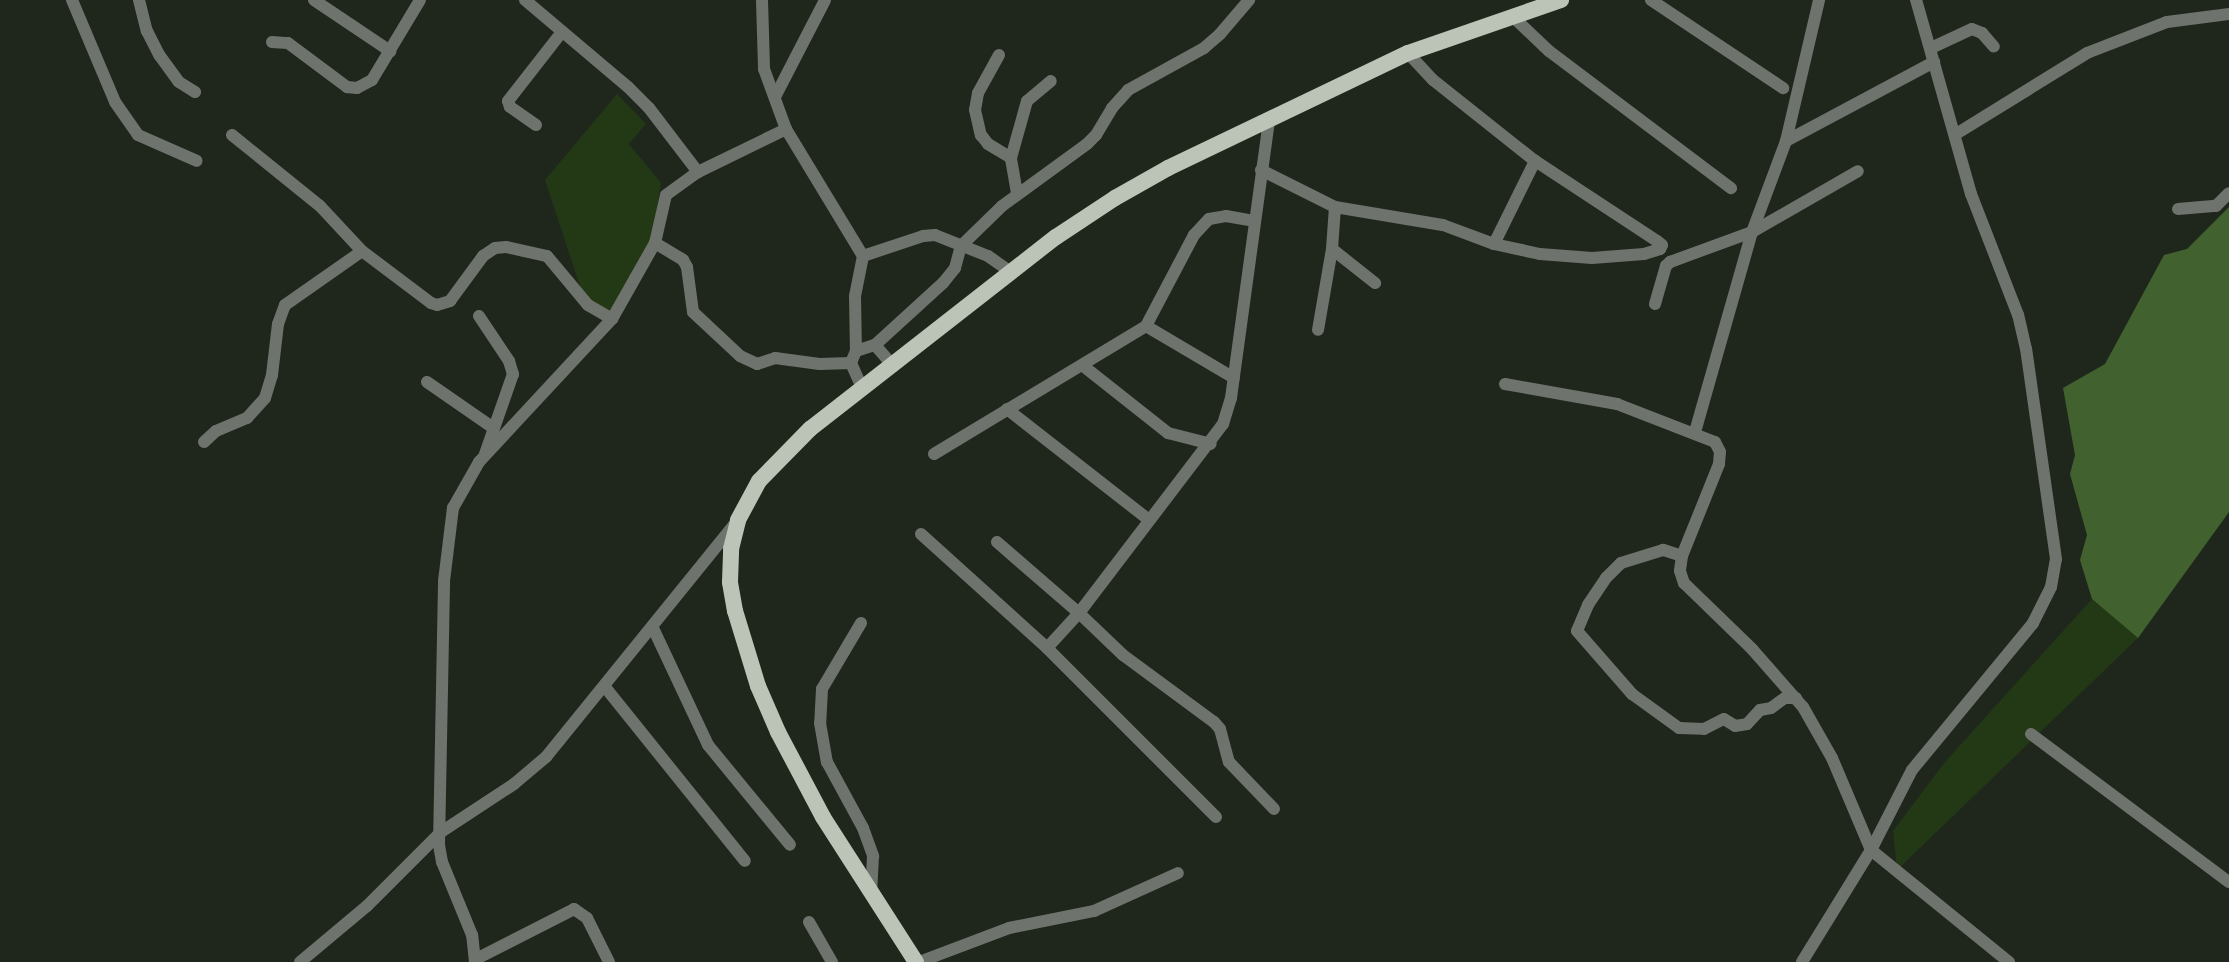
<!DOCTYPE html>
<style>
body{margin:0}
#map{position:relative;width:2229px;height:962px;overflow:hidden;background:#1f271c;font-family:Mulish,sans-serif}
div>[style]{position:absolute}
.green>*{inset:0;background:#233916}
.forest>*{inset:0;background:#41622f}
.minor>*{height:12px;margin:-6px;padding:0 6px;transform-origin:6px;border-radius:6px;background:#6f736d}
.major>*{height:16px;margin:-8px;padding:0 8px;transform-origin:8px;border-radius:8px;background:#bbc4b7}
span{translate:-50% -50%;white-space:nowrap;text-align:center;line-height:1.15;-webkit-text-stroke:7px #0b0f0a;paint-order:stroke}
</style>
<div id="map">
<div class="green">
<div style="clip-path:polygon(617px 94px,646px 124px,629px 144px,661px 183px,652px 240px,611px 313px,583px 295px,545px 180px)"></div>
<div style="clip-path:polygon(2092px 599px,2138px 638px,1897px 870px,1893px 831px,1945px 762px)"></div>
</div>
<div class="forest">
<div style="clip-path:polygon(2229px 207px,2229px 512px,2138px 638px,2092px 599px,2080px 560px,2087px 535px,2070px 474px,2075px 455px,2063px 388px,2105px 364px,2164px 255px,2187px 249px)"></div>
</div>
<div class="minor">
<div style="left:72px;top:0;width:111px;rotate:67.1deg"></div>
<div style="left:115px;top:102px;width:40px;rotate:55.1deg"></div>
<div style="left:138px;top:135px;width:64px;rotate:23.8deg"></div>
<div style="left:139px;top:0;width:32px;rotate:76deg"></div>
<div style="left:147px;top:31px;width:28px;rotate:63deg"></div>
<div style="left:160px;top:56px;width:32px;rotate:54deg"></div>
<div style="left:179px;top:82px;width:19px;rotate:32deg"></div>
<div style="left:314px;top:0;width:92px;rotate:33.9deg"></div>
<div style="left:525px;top:0;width:135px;rotate:40.2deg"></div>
<div style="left:628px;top:87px;width:30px;rotate:45deg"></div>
<div style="left:649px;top:108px;width:81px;rotate:52.6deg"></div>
<div style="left:762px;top:0;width:69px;rotate:88.3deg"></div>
<div style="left:764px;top:69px;width:64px;rotate:69.9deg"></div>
<div style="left:786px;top:129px;width:149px;rotate:58.8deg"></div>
<div style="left:863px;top:256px;width:41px;rotate:101.3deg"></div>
<div style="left:855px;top:296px;width:55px;rotate:89deg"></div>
<div style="left:856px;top:351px;width:13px;rotate:113deg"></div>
<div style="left:851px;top:363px;width:27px;rotate:66deg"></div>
<div style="left:1651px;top:0;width:159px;rotate:33.7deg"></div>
<div style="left:1512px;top:16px;width:51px;rotate:43.4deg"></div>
<div style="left:1549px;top:51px;width:228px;rotate:37deg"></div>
<div style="left:272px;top:42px;width:16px;rotate:4deg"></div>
<div style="left:288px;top:43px;width:74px;rotate:36.7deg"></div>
<div style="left:347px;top:87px;width:10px;rotate:6deg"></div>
<div style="left:357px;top:88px;width:17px;rotate:-28deg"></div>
<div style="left:372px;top:80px;width:93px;rotate:-59deg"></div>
<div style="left:1931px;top:48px;width:45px;rotate:-24.9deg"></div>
<div style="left:1972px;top:29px;width:11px;rotate:22deg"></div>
<div style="left:1982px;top:33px;width:18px;rotate:49deg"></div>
<div style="left:999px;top:55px;width:43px;rotate:118.9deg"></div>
<div style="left:978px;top:93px;width:17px;rotate:100deg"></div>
<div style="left:975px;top:110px;width:26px;rotate:77deg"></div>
<div style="left:981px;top:135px;width:11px;rotate:52deg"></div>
<div style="left:988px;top:144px;width:27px;rotate:31deg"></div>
<div style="left:775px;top:97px;width:109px;rotate:-62.7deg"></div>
<div style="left:536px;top:125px;width:32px;rotate:-145deg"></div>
<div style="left:510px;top:107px;width:6px;rotate:-108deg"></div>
<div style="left:508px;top:101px;width:88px;rotate:-52deg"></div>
<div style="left:1956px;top:134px;width:154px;rotate:-31.7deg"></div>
<div style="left:2087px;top:53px;width:86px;rotate:-21.2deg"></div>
<div style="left:2167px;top:22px;width:63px;rotate:-7.4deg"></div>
<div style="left:232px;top:135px;width:113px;rotate:38.9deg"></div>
<div style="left:320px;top:206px;width:62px;rotate:47deg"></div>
<div style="left:362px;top:251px;width:86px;rotate:37deg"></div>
<div style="left:431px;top:303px;width:6px;rotate:18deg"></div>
<div style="left:437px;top:305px;width:14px;rotate:-17deg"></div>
<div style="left:450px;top:301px;width:56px;rotate:-53.7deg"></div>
<div style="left:483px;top:256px;width:14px;rotate:-34deg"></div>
<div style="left:495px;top:248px;width:11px;rotate:-5deg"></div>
<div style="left:506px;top:247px;width:42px;rotate:12.4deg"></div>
<div style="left:547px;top:256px;width:64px;rotate:50.1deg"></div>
<div style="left:588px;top:305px;width:28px;rotate:30deg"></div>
<div style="left:1786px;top:141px;width:168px;rotate:-28.1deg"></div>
<div style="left:1261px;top:170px;width:83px;rotate:26.6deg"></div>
<div style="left:1335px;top:207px;width:42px;rotate:94.1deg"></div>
<div style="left:1332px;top:249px;width:82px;rotate:99.8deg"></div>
<div style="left:1017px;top:193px;width:36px;rotate:-100deg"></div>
<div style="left:1011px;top:158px;width:59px;rotate:-74.3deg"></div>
<div style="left:1027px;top:101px;width:31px;rotate:-40deg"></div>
<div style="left:1335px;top:207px;width:109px;rotate:9.5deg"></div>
<div style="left:1443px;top:225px;width:54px;rotate:20.4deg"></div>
<div style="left:1494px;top:244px;width:47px;rotate:12.3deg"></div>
<div style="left:1540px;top:254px;width:52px;rotate:4.4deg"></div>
<div style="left:1592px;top:258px;width:52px;rotate:-4.4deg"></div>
<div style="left:1644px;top:254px;width:17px;rotate:-17deg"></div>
<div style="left:1660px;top:249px;width:4px;rotate:-63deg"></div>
<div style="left:1662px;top:245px;width:6px;rotate:-141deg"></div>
<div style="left:1657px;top:241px;width:146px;rotate:-146.7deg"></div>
<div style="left:1535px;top:161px;width:130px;rotate:-141.5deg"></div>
<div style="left:1433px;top:80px;width:37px;rotate:-133deg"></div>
<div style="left:2178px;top:209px;width:38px;rotate:-5deg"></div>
<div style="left:2216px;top:206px;width:18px;rotate:-45deg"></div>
<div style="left:655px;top:243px;width:33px;rotate:31deg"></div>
<div style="left:683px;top:260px;width:8px;rotate:60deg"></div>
<div style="left:687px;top:267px;width:45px;rotate:82.4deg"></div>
<div style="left:693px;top:312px;width:64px;rotate:43.1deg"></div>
<div style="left:740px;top:356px;width:19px;rotate:25deg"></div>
<div style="left:757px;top:364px;width:19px;rotate:-18deg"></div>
<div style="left:775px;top:358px;width:45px;rotate:7.6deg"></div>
<div style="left:820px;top:364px;width:31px;rotate:-2deg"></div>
<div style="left:1494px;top:244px;width:93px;rotate:-63.7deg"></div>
<div style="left:1332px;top:249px;width:55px;rotate:38.3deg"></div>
<div style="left:863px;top:256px;width:63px;rotate:-18.4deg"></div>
<div style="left:923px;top:236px;width:12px;rotate:-5deg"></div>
<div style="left:935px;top:235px;width:57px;rotate:21.6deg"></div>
<div style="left:988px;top:256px;width:28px;rotate:35deg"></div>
<div style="left:1655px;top:304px;width:40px;rotate:-74deg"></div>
<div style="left:1666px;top:266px;width:6px;rotate:-45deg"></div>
<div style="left:1670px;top:262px;width:87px;rotate:-20.1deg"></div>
<div style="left:1752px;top:232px;width:122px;rotate:-29.9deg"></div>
<div style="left:479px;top:316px;width:54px;rotate:56.3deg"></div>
<div style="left:509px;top:361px;width:14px;rotate:73deg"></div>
<div style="left:513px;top:374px;width:85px;rotate:109.3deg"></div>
<div style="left:1146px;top:326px;width:102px;rotate:30.6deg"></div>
<div style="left:875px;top:345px;width:92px;rotate:-42.4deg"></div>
<div style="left:943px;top:283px;width:19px;rotate:-51deg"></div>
<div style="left:955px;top:268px;width:23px;rotate:-75deg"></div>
<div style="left:961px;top:246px;width:57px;rotate:-44.3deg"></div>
<div style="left:1002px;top:206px;width:105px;rotate:-36.1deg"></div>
<div style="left:1087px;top:144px;width:13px;rotate:-45deg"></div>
<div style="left:1096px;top:135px;width:31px;rotate:-59deg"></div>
<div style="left:1112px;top:108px;width:24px;rotate:-48deg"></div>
<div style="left:1128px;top:90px;width:87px;rotate:-28.9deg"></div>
<div style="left:1204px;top:48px;width:21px;rotate:-41deg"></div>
<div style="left:1220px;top:34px;width:45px;rotate:-49.5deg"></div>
<div style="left:856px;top:351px;width:20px;rotate:-18deg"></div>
<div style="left:875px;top:345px;width:28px;rotate:49deg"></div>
<div style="left:1082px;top:365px;width:110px;rotate:38.3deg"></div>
<div style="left:1168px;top:433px;width:44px;rotate:14.3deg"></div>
<div style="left:427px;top:382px;width:79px;rotate:34.7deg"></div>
<div style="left:1505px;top:384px;width:114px;rotate:10.1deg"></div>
<div style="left:1617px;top:404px;width:105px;rotate:21.2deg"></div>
<div style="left:1715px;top:442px;width:11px;rotate:63deg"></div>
<div style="left:1720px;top:452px;width:12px;rotate:95deg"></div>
<div style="left:1719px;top:464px;width:99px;rotate:111.9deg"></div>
<div style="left:1682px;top:556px;width:15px;rotate:98deg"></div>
<div style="left:1680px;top:571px;width:13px;rotate:72deg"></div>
<div style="left:1684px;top:583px;width:95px;rotate:44.1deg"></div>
<div style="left:1752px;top:649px;width:77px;rotate:48.7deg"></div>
<div style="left:1803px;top:707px;width:59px;rotate:60.4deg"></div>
<div style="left:1832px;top:758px;width:100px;rotate:67deg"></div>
<div style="left:1871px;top:850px;width:178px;rotate:39.1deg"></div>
<div style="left:1007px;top:409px;width:180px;rotate:38deg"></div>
<div style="left:1695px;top:432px;width:208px;rotate:-74.1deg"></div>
<div style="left:1752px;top:232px;width:97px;rotate:-69.5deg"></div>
<div style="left:1786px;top:141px;width:145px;rotate:-76.8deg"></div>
<div style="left:204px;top:442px;width:16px;rotate:-43deg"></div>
<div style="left:216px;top:431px;width:34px;rotate:-23deg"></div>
<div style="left:247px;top:418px;width:27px;rotate:-48deg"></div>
<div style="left:265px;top:398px;width:24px;rotate:-73deg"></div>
<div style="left:272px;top:375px;width:51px;rotate:-83.3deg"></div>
<div style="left:278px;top:324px;width:20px;rotate:-70deg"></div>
<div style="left:285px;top:305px;width:94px;rotate:-35deg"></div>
<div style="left:934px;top:454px;width:248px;rotate:-31.1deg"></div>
<div style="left:1146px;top:326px;width:103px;rotate:-62.2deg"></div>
<div style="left:1194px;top:235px;width:22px;rotate:-47deg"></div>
<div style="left:1209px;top:219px;width:17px;rotate:-10deg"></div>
<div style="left:1226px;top:216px;width:28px;rotate:10deg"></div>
<div style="left:921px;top:534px;width:170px;rotate:42.1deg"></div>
<div style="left:1047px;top:648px;width:47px;rotate:-47.6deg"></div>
<div style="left:1079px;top:613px;width:238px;rotate:-52.7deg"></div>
<div style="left:1223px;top:424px;width:27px;rotate:-73deg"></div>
<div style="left:1231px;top:398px;width:281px;rotate:-82.2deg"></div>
<div style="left:997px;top:542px;width:108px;rotate:40.9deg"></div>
<div style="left:1079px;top:613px;width:61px;rotate:43.7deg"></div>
<div style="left:1123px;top:655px;width:113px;rotate:36.4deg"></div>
<div style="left:1214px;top:722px;width:9px;rotate:49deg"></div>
<div style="left:1220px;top:729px;width:34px;rotate:75deg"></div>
<div style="left:1229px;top:762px;width:65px;rotate:46.2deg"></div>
<div style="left:1682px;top:556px;width:20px;rotate:-162deg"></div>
<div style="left:1663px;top:550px;width:44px;rotate:162.8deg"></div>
<div style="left:1621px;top:563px;width:21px;rotate:135deg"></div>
<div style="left:1606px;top:578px;width:32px;rotate:124deg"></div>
<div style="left:1588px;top:605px;width:28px;rotate:113deg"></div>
<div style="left:1577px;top:631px;width:84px;rotate:48.9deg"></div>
<div style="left:1632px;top:694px;width:58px;rotate:35.9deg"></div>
<div style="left:1679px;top:728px;width:25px;rotate:2deg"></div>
<div style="left:1704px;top:729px;width:22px;rotate:-27deg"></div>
<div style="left:1724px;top:719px;width:13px;rotate:32deg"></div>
<div style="left:1735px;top:726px;width:12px;rotate:-9deg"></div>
<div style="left:1747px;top:724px;width:19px;rotate:-47deg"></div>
<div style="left:1760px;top:710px;width:11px;rotate:-10deg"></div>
<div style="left:1771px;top:708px;width:17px;rotate:-36deg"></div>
<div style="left:1785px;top:698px;width:11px"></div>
<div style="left:861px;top:623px;width:77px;rotate:120.6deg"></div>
<div style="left:822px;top:689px;width:34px;rotate:93deg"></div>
<div style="left:820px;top:723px;width:40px;rotate:80deg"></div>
<div style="left:827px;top:762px;width:75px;rotate:61.4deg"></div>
<div style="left:863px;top:828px;width:30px;rotate:70deg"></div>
<div style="left:873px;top:856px;width:36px;rotate:93deg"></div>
<div style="left:653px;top:628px;width:129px;rotate:64.8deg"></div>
<div style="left:708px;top:745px;width:129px;rotate:50.6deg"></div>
<div style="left:1047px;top:648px;width:239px;rotate:45deg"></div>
<div style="left:605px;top:687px;width:223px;rotate:51.2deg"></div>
<div style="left:2031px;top:734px;width:247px;rotate:36.8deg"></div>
<div style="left:809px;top:922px;width:46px;rotate:60.1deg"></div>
<div style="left:476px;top:959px;width:110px;rotate:-27deg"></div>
<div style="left:574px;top:909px;width:16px;rotate:35deg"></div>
<div style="left:587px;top:918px;width:49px;rotate:63.4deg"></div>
<div style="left:300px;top:962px;width:87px;rotate:-39.9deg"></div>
<div style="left:367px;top:906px;width:105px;rotate:-45deg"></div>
<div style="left:441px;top:832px;width:87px;rotate:-33.3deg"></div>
<div style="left:514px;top:784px;width:42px;rotate:-40.2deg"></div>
<div style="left:546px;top:757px;width:305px;rotate:-51deg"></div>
<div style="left:475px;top:962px;width:27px;rotate:-96deg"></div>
<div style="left:472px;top:935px;width:79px;rotate:-112.3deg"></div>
<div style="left:442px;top:862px;width:17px;rotate:-100deg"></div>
<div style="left:439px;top:845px;width:264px;rotate:-88.9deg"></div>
<div style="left:444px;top:581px;width:74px;rotate:-83deg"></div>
<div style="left:453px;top:508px;width:53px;rotate:-60.5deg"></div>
<div style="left:479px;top:462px;width:195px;rotate:-47.1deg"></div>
<div style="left:612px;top:319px;width:87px;rotate:-60.5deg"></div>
<div style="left:655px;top:243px;width:49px;rotate:-77.1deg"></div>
<div style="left:666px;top:195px;width:39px;rotate:-36deg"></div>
<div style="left:698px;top:172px;width:98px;rotate:-26deg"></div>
<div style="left:919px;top:962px;width:96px;rotate:-20.7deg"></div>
<div style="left:1009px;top:928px;width:87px;rotate:-11.3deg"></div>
<div style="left:1094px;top:911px;width:92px;rotate:-24.3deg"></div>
<div style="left:1802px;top:962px;width:132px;rotate:-58.4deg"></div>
<div style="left:1871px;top:850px;width:90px;rotate:-62.9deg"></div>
<div style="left:1912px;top:770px;width:190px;rotate:-50.5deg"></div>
<div style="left:2033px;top:623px;width:40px;rotate:-63.4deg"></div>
<div style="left:2051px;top:587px;width:28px;rotate:-80deg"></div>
<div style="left:2056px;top:559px;width:212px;rotate:-98.1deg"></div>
<div style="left:2026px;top:349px;width:35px;rotate:-103deg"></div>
<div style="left:2018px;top:315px;width:130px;rotate:-111.2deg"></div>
<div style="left:1971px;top:194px;width:202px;rotate:-105.8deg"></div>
</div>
<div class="major">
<div style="left:916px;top:962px;width:172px;rotate:-122.7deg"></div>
<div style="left:823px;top:817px;width:96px;rotate:-117.9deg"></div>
<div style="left:778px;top:732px;width:50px;rotate:-113.5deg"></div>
<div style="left:758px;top:686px;width:78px;rotate:-107deg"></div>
<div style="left:735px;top:611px;width:29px;rotate:-100deg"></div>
<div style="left:730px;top:582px;width:33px;rotate:-88deg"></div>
<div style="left:731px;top:549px;width:30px;rotate:-76deg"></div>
<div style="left:738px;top:520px;width:44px;rotate:-61.7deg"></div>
<div style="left:759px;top:481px;width:73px;rotate:-45.6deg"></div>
<div style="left:810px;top:429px;width:312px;rotate:-38deg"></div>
<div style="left:1056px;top:237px;width:71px;rotate:-33.5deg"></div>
<div style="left:1115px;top:198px;width:61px;rotate:-29.5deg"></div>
<div style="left:1168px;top:168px;width:266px;rotate:-25.6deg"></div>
<div style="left:1408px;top:53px;width:162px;rotate:-19.1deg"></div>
</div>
</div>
